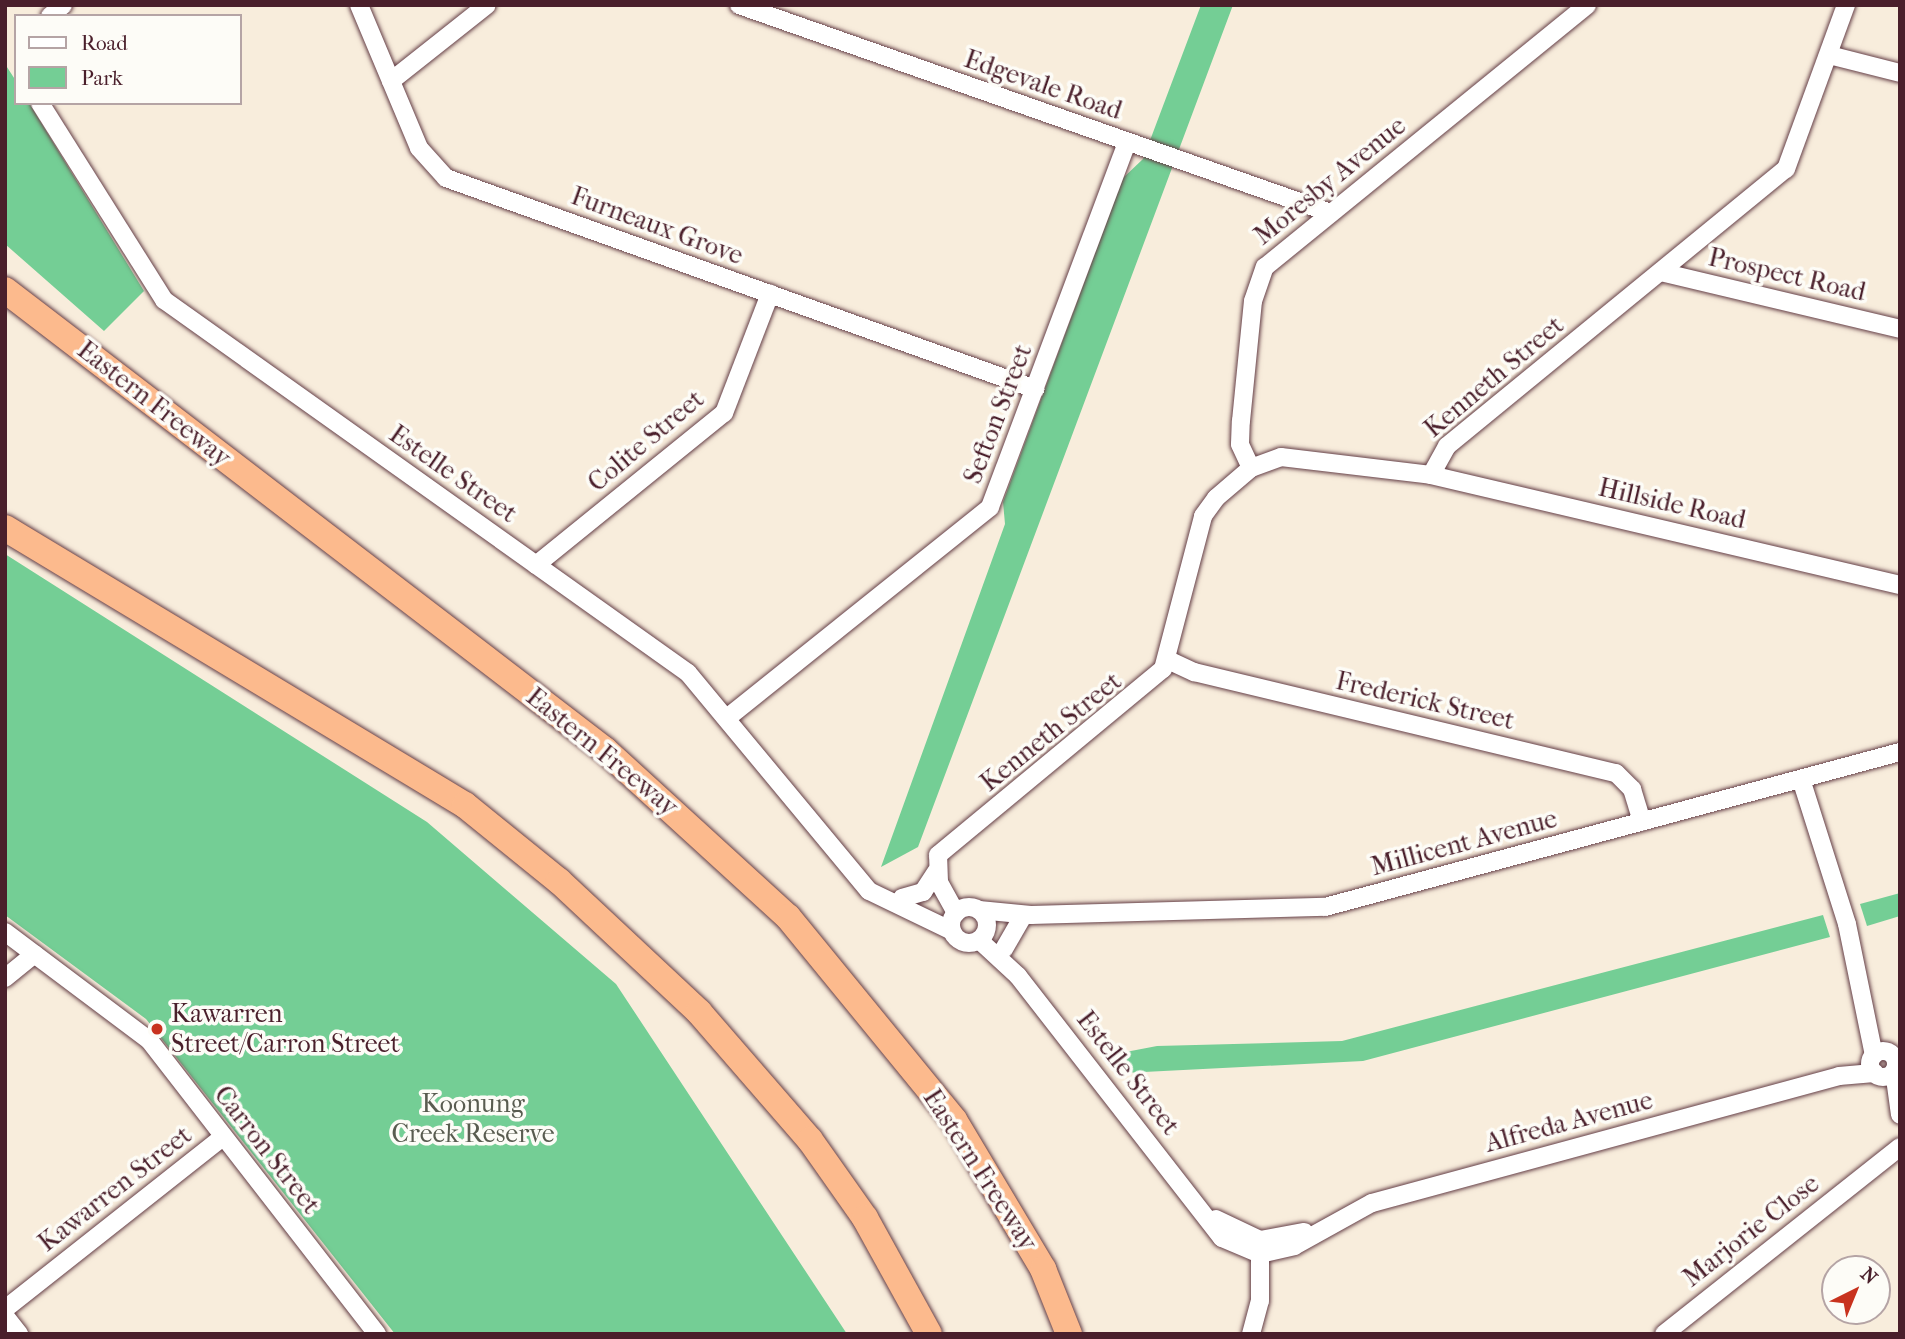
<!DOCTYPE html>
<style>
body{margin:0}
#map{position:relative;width:1905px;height:1339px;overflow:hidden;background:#f8eddc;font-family:"IM FELL French Canon",serif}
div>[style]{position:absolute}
.green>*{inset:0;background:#74ce95}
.roads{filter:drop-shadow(0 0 2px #643e46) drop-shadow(0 0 2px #643e46)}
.minor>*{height:18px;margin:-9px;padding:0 9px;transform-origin:9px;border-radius:9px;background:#fff}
.minor>.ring{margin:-9px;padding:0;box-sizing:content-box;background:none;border:18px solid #fff;border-radius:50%}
.highway>*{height:26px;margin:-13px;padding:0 13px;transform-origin:13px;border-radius:13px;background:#fcba8d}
.dots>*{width:19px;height:19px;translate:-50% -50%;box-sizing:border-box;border:4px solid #fdfcf7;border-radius:50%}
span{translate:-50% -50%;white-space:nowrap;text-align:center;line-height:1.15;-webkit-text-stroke:7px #fdfcf7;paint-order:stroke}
.street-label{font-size:26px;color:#4a1f2b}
.poi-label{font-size:26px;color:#4a1f2b}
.left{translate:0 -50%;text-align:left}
.park-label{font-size:26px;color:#595c50}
.frame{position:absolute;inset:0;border:7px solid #4a1f2b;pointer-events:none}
.legend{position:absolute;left:14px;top:14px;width:228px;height:91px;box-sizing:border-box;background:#fdfcf7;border:2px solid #b5a4a5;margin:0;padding:9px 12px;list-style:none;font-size:21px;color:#4a1f2b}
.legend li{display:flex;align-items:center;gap:14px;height:35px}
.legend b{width:35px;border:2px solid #b5a4a5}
.north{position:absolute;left:1821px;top:1255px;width:70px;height:70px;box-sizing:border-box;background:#fdfcf7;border:2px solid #b5a4a5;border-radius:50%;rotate:43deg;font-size:19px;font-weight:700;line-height:28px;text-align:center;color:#4a1f2b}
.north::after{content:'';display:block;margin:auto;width:24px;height:32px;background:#c8321e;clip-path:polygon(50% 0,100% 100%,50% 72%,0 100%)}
</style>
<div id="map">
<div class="green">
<div style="clip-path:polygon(1201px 5px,1233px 5px,918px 847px,881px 867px,1005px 524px,1003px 502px,1123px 178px,1143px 159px)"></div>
<div style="clip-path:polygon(5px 64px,16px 81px,16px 103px,29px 103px,144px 291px,104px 331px,5px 244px)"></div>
<div style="clip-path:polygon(5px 554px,427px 822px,616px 984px,847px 1334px,395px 1334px,146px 1019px,5px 915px)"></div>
<div style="clip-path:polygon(1900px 893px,1900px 916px,1867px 926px,1860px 904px)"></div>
<div style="clip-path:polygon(1823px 915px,1830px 937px,1363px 1061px,1124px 1073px,1110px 1055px,1157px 1046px,1342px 1041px)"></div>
</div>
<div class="roads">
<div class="minor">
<div style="left:359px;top:5px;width:155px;rotate:67.2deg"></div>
<div style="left:419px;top:148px;width:40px;rotate:48deg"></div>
<div style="left:446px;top:178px;width:626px;rotate:19.71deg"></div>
<div style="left:739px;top:5px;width:627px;rotate:19.36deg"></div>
<div style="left:50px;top:16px;width:17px;rotate:-40deg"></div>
<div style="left:1829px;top:55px;width:73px;rotate:14.2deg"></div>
<div style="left:391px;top:81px;width:122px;rotate:-38.4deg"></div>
<div style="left:40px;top:103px;width:233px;rotate:57.8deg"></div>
<div style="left:164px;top:300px;width:643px;rotate:35.44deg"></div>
<div style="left:688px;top:673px;width:283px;rotate:50.3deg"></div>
<div style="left:869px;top:891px;width:92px;rotate:25.7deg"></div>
<div style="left:1661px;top:272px;width:246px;rotate:13.4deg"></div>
<div style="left:1251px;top:468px;width:26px;rotate:-115deg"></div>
<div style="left:1240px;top:444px;width:23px;rotate:-88deg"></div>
<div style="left:1241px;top:421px;width:121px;rotate:-84.3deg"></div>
<div style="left:1253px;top:301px;width:36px;rotate:-71deg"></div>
<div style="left:1265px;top:267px;width:415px;rotate:-39.1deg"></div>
<div style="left:1431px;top:475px;width:482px;rotate:13.2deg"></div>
<div style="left:536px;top:565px;width:242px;rotate:-39deg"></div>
<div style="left:724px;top:413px;width:128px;rotate:-68.9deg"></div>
<div style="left:1168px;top:660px;width:29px;rotate:25deg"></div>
<div style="left:1194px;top:672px;width:434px;rotate:13.5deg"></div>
<div style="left:1616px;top:773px;width:23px;rotate:45deg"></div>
<div style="left:1632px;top:789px;width:34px;rotate:73deg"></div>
<div style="left:727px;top:718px;width:337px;rotate:-38.7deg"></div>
<div style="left:990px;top:507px;width:390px;rotate:-69.4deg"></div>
<div style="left:1801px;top:779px;width:152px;rotate:72.4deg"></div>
<div style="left:1847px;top:924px;width:134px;rotate:78.4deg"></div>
<div style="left:902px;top:898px;width:22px;rotate:-16deg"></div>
<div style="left:923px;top:892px;width:24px;rotate:-57deg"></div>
<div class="ring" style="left:951px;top:907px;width:18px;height:18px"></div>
<div style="left:979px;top:910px;width:52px;rotate:5.5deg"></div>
<div style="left:1031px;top:915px;width:294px;rotate:-1.6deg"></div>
<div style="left:1325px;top:907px;width:596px;rotate:-15.09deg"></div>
<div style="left:956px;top:913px;width:35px;rotate:-119deg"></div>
<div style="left:939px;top:882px;width:27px;rotate:-92deg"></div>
<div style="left:938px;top:855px;width:292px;rotate:-39.6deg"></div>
<div style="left:1163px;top:669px;width:158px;rotate:-75.3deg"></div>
<div style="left:1203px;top:516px;width:22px;rotate:-54deg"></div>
<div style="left:1216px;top:498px;width:46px;rotate:-40.6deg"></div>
<div style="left:1251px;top:468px;width:32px;rotate:-20deg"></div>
<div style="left:1281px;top:457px;width:151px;rotate:6.8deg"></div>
<div style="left:1431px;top:475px;width:33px;rotate:-61deg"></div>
<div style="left:1447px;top:446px;width:438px;rotate:-39.3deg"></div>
<div style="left:1786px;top:169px;width:175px;rotate:-69.9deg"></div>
<div style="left:5px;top:932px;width:180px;rotate:36.9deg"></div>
<div style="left:149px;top:1040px;width:372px;rotate:52.2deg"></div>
<div style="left:979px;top:940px;width:53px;rotate:42.7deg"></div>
<div style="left:1018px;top:976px;width:332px;rotate:52.1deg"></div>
<div style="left:1222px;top:1238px;width:41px;rotate:22.8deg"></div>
<div style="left:1260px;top:1254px;width:35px;rotate:-13deg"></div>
<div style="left:1294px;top:1246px;width:89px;rotate:-28.9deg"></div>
<div style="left:1372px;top:1203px;width:484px;rotate:-15.2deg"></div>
<div style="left:1839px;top:1076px;width:36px;rotate:-5deg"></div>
<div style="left:1004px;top:949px;width:38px;rotate:-60deg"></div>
<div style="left:5px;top:978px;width:38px;rotate:-39deg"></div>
<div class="ring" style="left:1870px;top:1051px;width:8px;height:8px"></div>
<div style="left:1894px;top:1071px;width:44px;rotate:82.2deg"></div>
<div style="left:1216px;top:1219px;width:49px;rotate:25.5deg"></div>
<div style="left:1260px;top:1240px;width:45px;rotate:-10.3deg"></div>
<div style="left:5px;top:1309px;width:278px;rotate:-38.3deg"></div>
<div style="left:5px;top:1316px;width:23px;rotate:52deg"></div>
<div style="left:1251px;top:1334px;width:34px;rotate:-75deg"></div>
<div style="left:1260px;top:1301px;width:57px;rotate:-90deg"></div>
<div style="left:1664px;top:1334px;width:301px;rotate:-38.4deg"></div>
</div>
<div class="highway">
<div style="left:5px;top:290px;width:756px;rotate:37.48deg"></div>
<div style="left:605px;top:750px;width:248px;rotate:42.4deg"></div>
<div style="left:788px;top:917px;width:262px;rotate:50.7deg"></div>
<div style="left:954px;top:1120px;width:174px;rotate:59.1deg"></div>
<div style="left:1043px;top:1269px;width:70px;rotate:68.2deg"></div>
<div style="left:5px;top:528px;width:537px;rotate:31.06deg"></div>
<div style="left:465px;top:805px;width:121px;rotate:39deg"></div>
<div style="left:559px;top:881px;width:192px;rotate:43.1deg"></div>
<div style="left:699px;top:1012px;width:169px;rotate:49.1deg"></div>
<div style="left:810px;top:1140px;width:95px;rotate:54.8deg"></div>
<div style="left:865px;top:1218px;width:132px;rotate:61.1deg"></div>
</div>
</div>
<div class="dots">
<div style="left:157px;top:1029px;background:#c8321e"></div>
</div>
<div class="street-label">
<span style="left:1043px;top:85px;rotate:19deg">Edgevale Road</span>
<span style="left:1330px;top:181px;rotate:-39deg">Moresby Avenue</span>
<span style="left:657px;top:226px;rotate:20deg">Furneaux Grove</span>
<span style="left:1787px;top:275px;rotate:13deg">Prospect Road</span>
<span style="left:1494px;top:377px;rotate:-40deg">Kenneth Street</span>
<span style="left:154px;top:404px;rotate:38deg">Eastern Freeway</span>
<span style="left:998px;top:414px;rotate:-69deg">Sefton Street</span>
<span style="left:646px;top:441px;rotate:-40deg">Colite Street</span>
<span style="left:453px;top:474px;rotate:35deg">Estelle Street</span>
<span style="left:1672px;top:504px;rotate:13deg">Hillside Road</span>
<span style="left:1425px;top:701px;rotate:13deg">Frederick Street</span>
<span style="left:1051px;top:732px;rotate:-39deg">Kenneth Street</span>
<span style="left:602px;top:752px;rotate:39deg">Eastern Freeway</span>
<span style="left:1464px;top:843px;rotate:-15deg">Millicent Avenue</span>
<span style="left:1128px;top:1073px;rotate:52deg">Estelle Street</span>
<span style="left:1569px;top:1122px;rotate:-15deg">Alfreda Avenue</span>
<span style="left:267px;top:1150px;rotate:52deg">Carron Street</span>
<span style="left:980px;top:1170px;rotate:57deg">Eastern Freeway</span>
<span style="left:115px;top:1189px;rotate:-38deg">Kawarren Street</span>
<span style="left:1751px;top:1231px;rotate:-38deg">Marjorie Close</span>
</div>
<div class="poi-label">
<span class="left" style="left:171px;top:1029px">Kawarren<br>Street/Carron Street</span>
</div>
<div class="park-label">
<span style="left:473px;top:1119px">Koonung<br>Creek Reserve</span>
</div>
<div class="frame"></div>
<ul class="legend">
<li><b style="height:9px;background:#fff"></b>Road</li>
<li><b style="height:19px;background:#74ce95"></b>Park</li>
</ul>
<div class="north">N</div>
</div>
